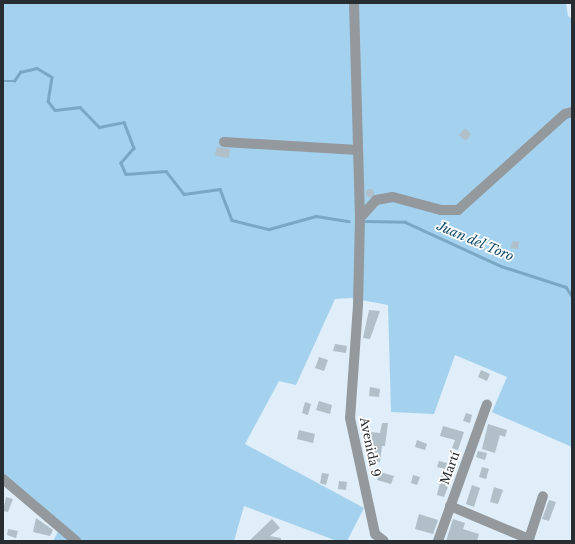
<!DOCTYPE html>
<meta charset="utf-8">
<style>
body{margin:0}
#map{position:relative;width:575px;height:544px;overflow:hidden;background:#dfeef8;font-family:"Libre Baskerville",serif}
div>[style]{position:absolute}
.green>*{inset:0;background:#a4d1ee}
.stream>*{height:2.5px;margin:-1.25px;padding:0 1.25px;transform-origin:1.25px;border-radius:1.25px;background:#7aa7c2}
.building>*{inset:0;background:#b0bfc8}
.round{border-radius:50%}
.minor>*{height:10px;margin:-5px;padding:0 5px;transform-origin:5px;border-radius:5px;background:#93999d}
span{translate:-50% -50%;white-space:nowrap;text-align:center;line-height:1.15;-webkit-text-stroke:3.5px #fff;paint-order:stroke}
.street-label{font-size:12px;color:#272d30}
.water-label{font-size:13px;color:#124a67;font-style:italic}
.frame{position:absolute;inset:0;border:4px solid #272d30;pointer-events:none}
</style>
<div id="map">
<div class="green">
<div style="clip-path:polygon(3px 3px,566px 3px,568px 16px,572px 19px,572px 447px,492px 412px,507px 377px,455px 355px,434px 414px,391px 412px,388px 305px,351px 298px,335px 299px,296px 385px,279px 381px,245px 444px,364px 508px,347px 541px,337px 541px,244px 506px,234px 541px,53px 541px,61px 526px,3px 474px)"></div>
</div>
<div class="stream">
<div style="left:3px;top:81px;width:11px"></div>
<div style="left:14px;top:81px;width:11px;rotate:-56deg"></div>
<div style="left:20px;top:72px;width:17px;rotate:-13deg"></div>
<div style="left:37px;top:68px;width:17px;rotate:31deg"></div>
<div style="left:52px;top:77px;width:24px;rotate:99deg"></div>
<div style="left:48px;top:101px;width:11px;rotate:52deg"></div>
<div style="left:55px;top:110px;width:25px;rotate:-7deg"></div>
<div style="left:80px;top:107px;width:28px;rotate:46deg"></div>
<div style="left:99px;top:127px;width:25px;rotate:-11deg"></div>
<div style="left:124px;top:122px;width:28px;rotate:69deg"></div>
<div style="left:134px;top:148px;width:20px;rotate:131deg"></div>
<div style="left:121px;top:163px;width:12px;rotate:66deg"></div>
<div style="left:126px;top:174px;width:40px;rotate:-4.3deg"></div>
<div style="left:166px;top:171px;width:29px;rotate:52deg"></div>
<div style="left:184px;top:194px;width:36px;rotate:-8deg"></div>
<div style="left:220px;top:189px;width:33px;rotate:69deg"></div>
<div style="left:232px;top:220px;width:38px;rotate:14deg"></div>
<div style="left:269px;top:229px;width:49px;rotate:-15.5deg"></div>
<div style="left:316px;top:216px;width:33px;rotate:9deg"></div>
<div style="left:366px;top:221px;width:39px;rotate:1deg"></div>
<div style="left:405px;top:222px;width:106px;rotate:24.6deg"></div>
<div style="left:501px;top:266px;width:68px;rotate:17.9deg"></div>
<div style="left:566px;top:287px;width:11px;rotate:56deg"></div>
</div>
<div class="building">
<div style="clip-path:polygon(465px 128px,471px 134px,466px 141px,459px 135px)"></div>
<div style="clip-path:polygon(217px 147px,230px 149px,229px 158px,215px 156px)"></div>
<div class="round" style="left:366px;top:189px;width:8px;height:8px"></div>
<div style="clip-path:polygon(513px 241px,519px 242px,518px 249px,511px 248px)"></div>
<div style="clip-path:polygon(369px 310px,380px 311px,370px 339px,363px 338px)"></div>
<div style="clip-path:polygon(335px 344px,347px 346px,346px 353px,333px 351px)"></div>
<div style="clip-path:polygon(319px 357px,328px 360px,324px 371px,315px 368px)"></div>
<div style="clip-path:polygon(481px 370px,490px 374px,487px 381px,478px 377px)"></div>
<div style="clip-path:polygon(370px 387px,380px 389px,379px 397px,369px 396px)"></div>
<div style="clip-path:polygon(319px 401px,332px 405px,330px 414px,316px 410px)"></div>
<div style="clip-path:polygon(305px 402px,311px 404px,308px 415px,302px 413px)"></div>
<div style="clip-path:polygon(466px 413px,472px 415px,470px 423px,463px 421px)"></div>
<div style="clip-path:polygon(382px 423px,388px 423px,385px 446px,382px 446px,380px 462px,369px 461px,370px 432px,380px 433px)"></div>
<div style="clip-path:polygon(488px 424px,507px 430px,505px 437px,500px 435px,495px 453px,482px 449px)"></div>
<div style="clip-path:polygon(443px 426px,464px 432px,458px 450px,452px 448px,455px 440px,440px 436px)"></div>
<div style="clip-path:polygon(299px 430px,315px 434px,313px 443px,297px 439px)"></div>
<div style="clip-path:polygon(417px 440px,427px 444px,425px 450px,415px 447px)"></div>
<div style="clip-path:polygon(478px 451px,487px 453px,485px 460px,476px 457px)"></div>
<div style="clip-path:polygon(439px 461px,447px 463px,445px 469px,437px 467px)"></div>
<div style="clip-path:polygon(482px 467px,489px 469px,486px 479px,479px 477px)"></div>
<div style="clip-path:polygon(380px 472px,394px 476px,391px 484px,377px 480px)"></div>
<div style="clip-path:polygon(322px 473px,329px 474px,326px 485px,320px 483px)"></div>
<div style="clip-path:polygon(442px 474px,452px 477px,444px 497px,437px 495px)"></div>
<div style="clip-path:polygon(413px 475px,420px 477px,417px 485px,411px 483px)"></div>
<div style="clip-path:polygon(339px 481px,347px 482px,346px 490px,338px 489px)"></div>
<div style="clip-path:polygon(472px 485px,480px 488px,474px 507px,466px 504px)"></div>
<div style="clip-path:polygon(494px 487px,503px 490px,498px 504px,490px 502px)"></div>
<div style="clip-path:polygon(6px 497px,13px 499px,8px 512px,3px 511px)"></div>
<div style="clip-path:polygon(549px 500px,556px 502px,549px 521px,542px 519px)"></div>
<div style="clip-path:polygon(419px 514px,438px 520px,433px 534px,415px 529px)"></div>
<div style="clip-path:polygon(36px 518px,53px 530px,50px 536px,33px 532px)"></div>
<div style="clip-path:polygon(272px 519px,280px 528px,270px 536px,281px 538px,281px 541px,249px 541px)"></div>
<div style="clip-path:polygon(453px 519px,465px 523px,463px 529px,479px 534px,477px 541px,446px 541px)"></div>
<div style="clip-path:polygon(8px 529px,18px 531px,16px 538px,7px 535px)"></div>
</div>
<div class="minor">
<div style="left:354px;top:3px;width:215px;rotate:88.4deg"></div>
<div style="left:360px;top:218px;width:87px;rotate:91.3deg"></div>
<div style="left:358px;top:305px;width:113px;rotate:94deg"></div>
<div style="left:350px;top:418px;width:119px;rotate:77.8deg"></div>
<div style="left:375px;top:534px;width:11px;rotate:38deg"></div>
<div style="left:224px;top:142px;width:134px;rotate:3.4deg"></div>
<div style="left:360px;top:218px;width:24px;rotate:-48deg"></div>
<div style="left:376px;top:200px;width:17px;rotate:-10deg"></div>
<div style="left:393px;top:197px;width:50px;rotate:15.2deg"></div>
<div style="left:441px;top:210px;width:17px"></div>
<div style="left:458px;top:210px;width:144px;rotate:-41.9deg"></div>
<div style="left:565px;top:114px;width:7px;rotate:-16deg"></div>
<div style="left:3px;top:479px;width:96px;rotate:40.3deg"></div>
<div style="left:450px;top:506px;width:86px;rotate:22.7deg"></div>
<div style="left:529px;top:539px;width:45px;rotate:-72deg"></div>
<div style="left:438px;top:541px;width:145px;rotate:-70.3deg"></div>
</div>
<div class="street-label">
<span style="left:370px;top:447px;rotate:78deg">Avenida 9</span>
<span style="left:450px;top:468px;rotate:-70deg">Martí</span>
</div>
<div class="water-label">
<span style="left:475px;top:242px;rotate:23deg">Juan del Toro</span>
</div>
<div class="frame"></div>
</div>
